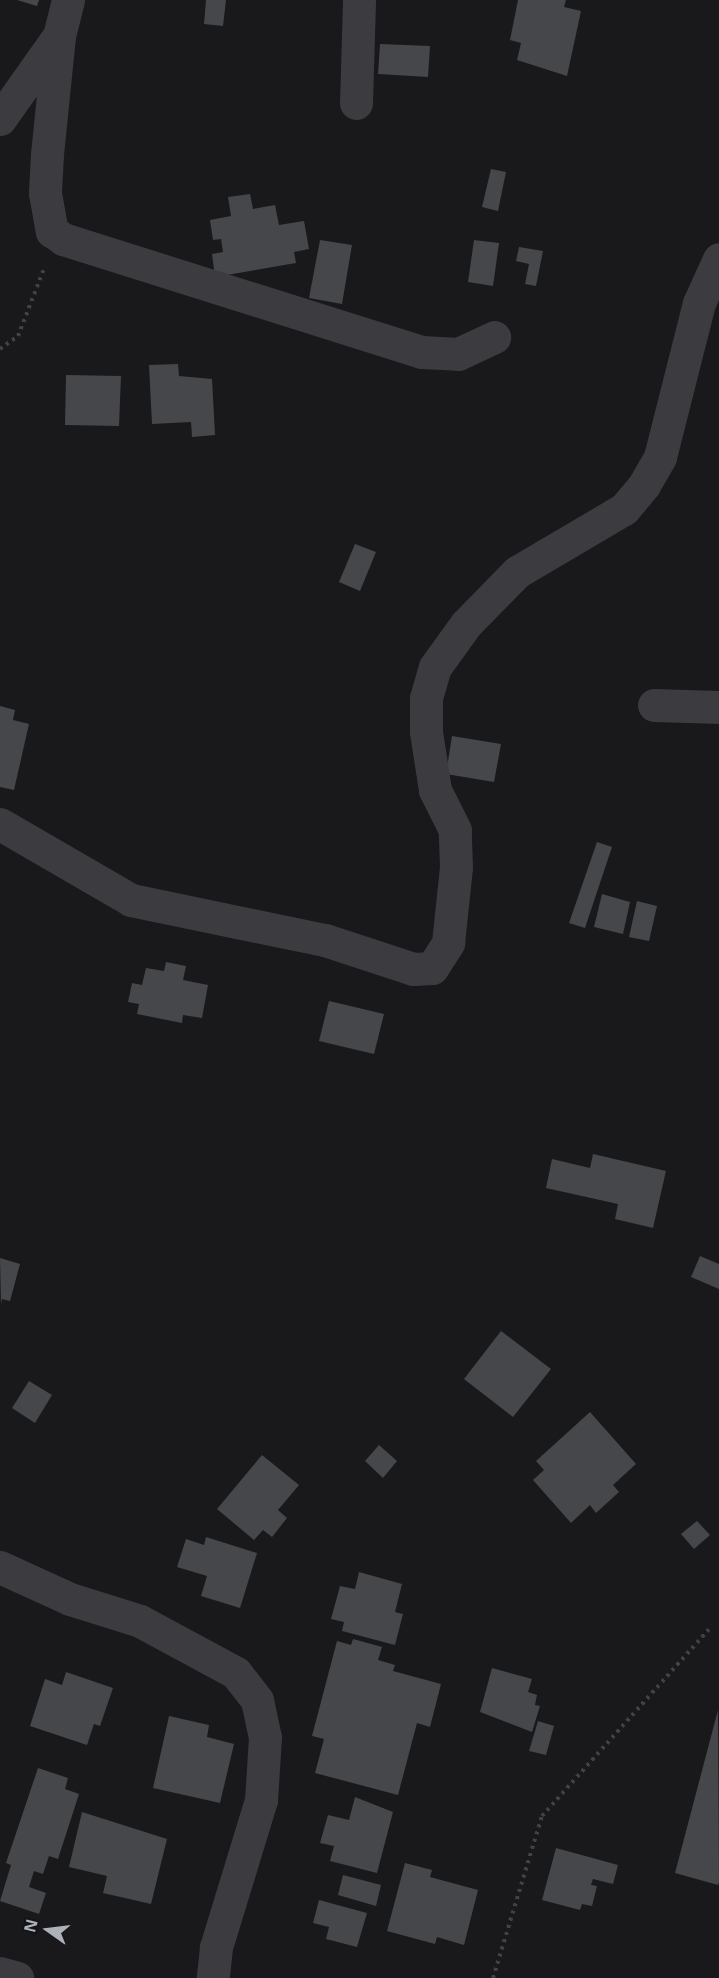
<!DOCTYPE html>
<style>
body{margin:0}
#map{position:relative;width:719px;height:1978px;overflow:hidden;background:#19191b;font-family:"Open Sans",sans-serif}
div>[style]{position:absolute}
.building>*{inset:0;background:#46474b}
.path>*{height:4px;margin-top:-2px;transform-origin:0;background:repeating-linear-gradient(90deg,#414246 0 3px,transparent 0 7.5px)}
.minor>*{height:33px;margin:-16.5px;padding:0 16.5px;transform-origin:16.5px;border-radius:16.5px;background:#3b3b40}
span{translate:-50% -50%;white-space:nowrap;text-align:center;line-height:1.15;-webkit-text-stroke:5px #141416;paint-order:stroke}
.north{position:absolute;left:18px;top:1900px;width:60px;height:60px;-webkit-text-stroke:4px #141416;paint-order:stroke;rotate:284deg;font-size:16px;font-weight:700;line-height:24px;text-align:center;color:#adb1b9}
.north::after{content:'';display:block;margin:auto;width:21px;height:27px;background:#adb1b9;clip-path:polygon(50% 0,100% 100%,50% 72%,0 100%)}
</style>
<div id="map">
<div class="building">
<div style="clip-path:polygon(17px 0,39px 0,37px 6px)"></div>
<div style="clip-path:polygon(206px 0,226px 0,223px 26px,204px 24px)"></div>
<div style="clip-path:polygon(518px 0,566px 0,564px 7px,581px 11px,567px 76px,517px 60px,521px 43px,510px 40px)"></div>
<div style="clip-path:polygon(380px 44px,430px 46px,428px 77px,378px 74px)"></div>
<div style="clip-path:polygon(491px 169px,506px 172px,498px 211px,482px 207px)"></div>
<div style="clip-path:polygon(250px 194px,253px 209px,275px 205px,279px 225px,304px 221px,309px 249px,294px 252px,296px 263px,215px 277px,212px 254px,223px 252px,221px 239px,213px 240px,210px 220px,231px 216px,228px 197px)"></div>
<div style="clip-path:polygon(320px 240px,352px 245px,342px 304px,309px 298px)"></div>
<div style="clip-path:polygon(474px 240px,499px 243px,493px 286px,468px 282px)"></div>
<div style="clip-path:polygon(519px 247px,543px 251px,536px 286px,525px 284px,529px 264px,516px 261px)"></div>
<div style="clip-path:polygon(178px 364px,179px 376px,212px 379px,215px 435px,192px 437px,191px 422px,152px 424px,149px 365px)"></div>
<div style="clip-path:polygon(66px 375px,121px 376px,119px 426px,65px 425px)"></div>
<div style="clip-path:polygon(355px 544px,376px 552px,360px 591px,339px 582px)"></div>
<div style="clip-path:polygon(0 706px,15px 710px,13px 720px,29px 724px,14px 790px,0 787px)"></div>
<div style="clip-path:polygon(452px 736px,501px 744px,494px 782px,446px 774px)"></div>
<div style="clip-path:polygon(597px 842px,612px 847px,585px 928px,569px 923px)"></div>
<div style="clip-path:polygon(602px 894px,630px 902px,623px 934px,594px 927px)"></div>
<div style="clip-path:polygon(637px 901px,657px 906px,649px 941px,629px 937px)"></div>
<div style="clip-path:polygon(166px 962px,186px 966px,183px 980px,208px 985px,202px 1018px,183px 1015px,182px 1023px,137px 1014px,139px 1004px,128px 1002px,132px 983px,142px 985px,146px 968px,164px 971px)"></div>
<div style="clip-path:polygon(329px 1001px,384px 1014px,374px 1054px,319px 1041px)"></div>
<div style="clip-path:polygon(593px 1154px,666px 1171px,653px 1228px,615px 1219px,618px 1204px,546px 1188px,552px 1159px,590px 1168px)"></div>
<div style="clip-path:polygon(700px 1256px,719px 1264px,719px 1289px,691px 1277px)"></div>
<div style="clip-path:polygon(0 1258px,20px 1264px,10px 1301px,2px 1299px,1px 1304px)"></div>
<div style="clip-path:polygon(501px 1331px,551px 1369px,513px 1417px,464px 1379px)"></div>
<div style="clip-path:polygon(29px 1381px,52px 1395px,35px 1423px,12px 1408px)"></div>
<div style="clip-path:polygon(590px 1412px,636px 1464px,613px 1485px,619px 1492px,596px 1513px,590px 1505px,571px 1523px,533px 1480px,544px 1470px,536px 1461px)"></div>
<div style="clip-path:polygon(379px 1445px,397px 1461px,383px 1478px,365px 1461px)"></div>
<div style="clip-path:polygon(262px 1455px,299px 1485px,278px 1510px,287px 1518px,272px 1537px,263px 1530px,254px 1540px,217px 1509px)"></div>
<div style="clip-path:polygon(697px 1521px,710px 1535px,694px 1549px,681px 1534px)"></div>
<div style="clip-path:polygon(206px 1537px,257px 1553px,240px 1608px,201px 1596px,207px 1576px,177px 1567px,186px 1539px,204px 1545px)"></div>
<div style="clip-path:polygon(359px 1572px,402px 1584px,395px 1612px,403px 1614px,395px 1645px,342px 1631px,344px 1622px,331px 1619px,340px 1586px,355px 1589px)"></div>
<div style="clip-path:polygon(353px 1639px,382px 1647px,378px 1660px,395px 1665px,393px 1671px,441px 1684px,430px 1727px,417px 1723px,398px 1795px,315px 1773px,324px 1739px,312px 1736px,337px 1641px,351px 1645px)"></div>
<div style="clip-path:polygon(492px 1668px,532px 1679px,528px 1692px,537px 1695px,535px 1705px,540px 1706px,532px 1732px,480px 1712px)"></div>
<div style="clip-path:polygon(66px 1672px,113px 1688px,100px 1726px,94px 1724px,87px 1745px,30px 1726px,45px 1679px,62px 1685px)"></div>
<div style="clip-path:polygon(718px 1710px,719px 1882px,718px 1885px,675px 1873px)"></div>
<div style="clip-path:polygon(169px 1716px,209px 1725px,207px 1737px,234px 1744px,220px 1803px,153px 1788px)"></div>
<div style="clip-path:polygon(538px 1721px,554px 1726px,546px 1755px,529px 1751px)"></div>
<div style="clip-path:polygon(38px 1768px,68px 1778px,65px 1789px,79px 1794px,58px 1859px,49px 1856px,43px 1874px,34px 1871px,29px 1887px,46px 1893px,39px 1914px,0 1901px,11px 1865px,6px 1863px)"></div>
<div style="clip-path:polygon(355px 1797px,393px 1812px,377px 1873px,330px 1861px,334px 1846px,320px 1843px,328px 1815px,349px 1820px)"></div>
<div style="clip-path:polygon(82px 1812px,167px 1839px,151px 1904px,103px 1893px,107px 1876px,69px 1867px)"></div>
<div style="clip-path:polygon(556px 1848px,618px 1865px,613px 1884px,593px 1879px,591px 1885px,597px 1886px,592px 1906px,582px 1904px,580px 1910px,542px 1900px)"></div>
<div style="clip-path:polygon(405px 1863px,432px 1870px,430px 1877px,478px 1890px,464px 1945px,437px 1937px,435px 1944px,387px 1931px)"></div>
<div style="clip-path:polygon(343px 1875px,381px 1885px,376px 1906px,338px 1895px)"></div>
<div style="clip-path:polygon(319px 1900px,367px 1913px,357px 1947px,326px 1939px,329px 1927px,313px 1923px)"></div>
</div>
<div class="path">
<div style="left:0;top:349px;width:22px;rotate:-36deg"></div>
<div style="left:18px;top:336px;width:75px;rotate:-68.9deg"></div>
<div style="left:493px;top:1978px;width:169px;rotate:-73.2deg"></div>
<div style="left:542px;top:1816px;width:255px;rotate:-48.2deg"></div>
</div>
<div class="minor">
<div style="left:68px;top:0;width:37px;rotate:104deg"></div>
<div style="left:59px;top:36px;width:119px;rotate:95.8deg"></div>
<div style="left:47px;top:154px;width:39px;rotate:93deg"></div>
<div style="left:45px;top:193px;width:39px;rotate:80deg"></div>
<div style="left:52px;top:231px;width:14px;rotate:36deg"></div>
<div style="left:63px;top:239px;width:376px;rotate:17.5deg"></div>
<div style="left:422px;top:352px;width:36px;rotate:3deg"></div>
<div style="left:458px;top:354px;width:40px;rotate:-25deg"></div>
<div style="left:356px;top:103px;width:103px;rotate:-88.3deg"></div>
<div style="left:0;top:119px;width:97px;rotate:-54.7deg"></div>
<div style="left:654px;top:705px;width:65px;rotate:1.8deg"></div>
<div style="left:0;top:824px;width:151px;rotate:30.1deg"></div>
<div style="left:131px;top:900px;width:198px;rotate:11.7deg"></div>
<div style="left:325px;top:940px;width:93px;rotate:18.2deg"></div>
<div style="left:413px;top:969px;width:19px;rotate:-3deg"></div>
<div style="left:432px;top:968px;width:30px;rotate:-57deg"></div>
<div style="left:448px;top:943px;width:76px;rotate:-84deg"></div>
<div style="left:456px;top:867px;width:37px;rotate:-92deg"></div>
<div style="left:455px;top:830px;width:45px;rotate:-116.6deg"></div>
<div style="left:435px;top:790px;width:59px;rotate:-98.8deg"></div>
<div style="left:426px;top:732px;width:34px;rotate:-90deg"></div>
<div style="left:426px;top:698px;width:32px;rotate:-74deg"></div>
<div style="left:435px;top:667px;width:53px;rotate:-54.2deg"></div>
<div style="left:466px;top:624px;width:73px;rotate:-45.6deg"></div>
<div style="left:517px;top:572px;width:124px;rotate:-30.5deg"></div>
<div style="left:624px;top:509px;width:31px;rotate:-50deg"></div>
<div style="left:644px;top:485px;width:32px;rotate:-60deg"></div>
<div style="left:660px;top:457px;width:159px;rotate:-75.8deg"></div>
<div style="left:699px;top:303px;width:48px;rotate:-65.6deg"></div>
<div style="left:0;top:1567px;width:77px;rotate:24.6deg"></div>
<div style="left:70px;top:1599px;width:73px;rotate:17.4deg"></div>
<div style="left:140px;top:1621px;width:109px;rotate:28.4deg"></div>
<div style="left:236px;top:1673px;width:34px;rotate:52deg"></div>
<div style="left:257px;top:1700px;width:38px;rotate:78deg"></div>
<div style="left:265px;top:1737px;width:63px;rotate:93.6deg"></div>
<div style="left:261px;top:1800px;width:154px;rotate:107deg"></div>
<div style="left:216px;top:1947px;width:31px;rotate:96deg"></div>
<div style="left:0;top:1973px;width:18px;rotate:16deg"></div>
</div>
<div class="north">N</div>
</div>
